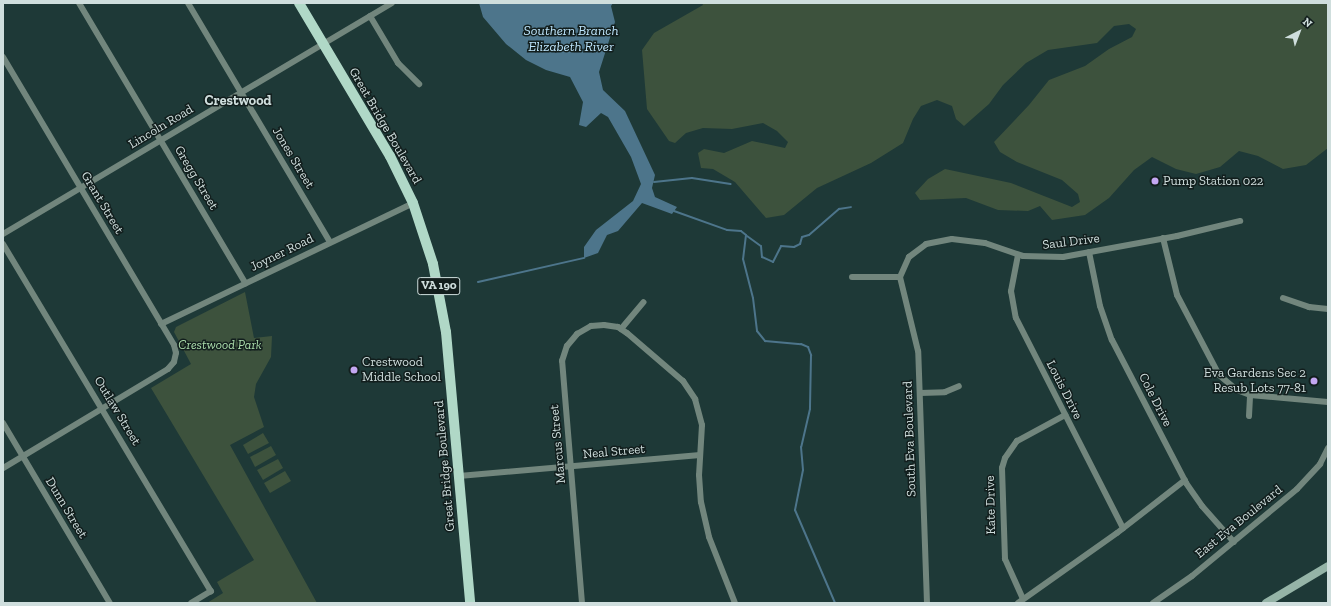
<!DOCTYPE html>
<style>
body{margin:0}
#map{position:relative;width:1331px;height:606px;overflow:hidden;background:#1e3937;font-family:"Zilla Slab",serif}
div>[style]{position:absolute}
.green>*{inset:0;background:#3d523d}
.water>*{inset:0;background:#4d758b}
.stream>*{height:2px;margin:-1px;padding:0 1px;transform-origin:1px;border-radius:1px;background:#4d758b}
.minor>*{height:6px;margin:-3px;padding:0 3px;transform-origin:3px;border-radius:3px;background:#72867d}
.secondary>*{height:8px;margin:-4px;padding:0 4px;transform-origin:4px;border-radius:4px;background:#95b4a7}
.primary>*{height:10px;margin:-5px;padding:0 5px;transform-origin:5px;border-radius:5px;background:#b0d8c7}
.dots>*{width:11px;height:11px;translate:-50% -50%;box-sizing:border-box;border:2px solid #121e1d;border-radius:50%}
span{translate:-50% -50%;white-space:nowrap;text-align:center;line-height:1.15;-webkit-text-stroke:3px #121e1d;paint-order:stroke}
.shield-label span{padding:1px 3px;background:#121e1d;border:1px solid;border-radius:3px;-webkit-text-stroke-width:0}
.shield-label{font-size:12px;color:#cfdedd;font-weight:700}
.street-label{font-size:13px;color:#cfdedd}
.poi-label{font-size:13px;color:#cfdedd}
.left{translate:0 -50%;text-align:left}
.right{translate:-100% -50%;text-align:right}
.park-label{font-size:13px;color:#addfad;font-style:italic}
.water-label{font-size:14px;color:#bde4fb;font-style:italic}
.neighbourhood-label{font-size:14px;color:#cfdedd;font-weight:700}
.frame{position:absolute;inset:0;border:4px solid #cfdedd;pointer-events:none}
.north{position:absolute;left:1279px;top:12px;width:40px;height:40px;-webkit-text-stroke:3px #121e1d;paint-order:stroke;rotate:42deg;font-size:11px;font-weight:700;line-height:16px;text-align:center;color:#cfdedd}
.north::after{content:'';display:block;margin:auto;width:14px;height:18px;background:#cfdedd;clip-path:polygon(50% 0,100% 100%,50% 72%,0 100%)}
</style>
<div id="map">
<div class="green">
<div style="clip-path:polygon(702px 3px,1328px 3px,1328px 148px,1306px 165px,1283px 169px,1258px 156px,1239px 151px,1220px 167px,1196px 174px,1176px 169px,1152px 157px,1134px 170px,1109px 198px,1085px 215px,1052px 220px,1040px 206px,1028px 211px,998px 210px,966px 198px,920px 200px,915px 193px,928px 179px,945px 169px,1011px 183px,1072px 207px,1080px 202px,1078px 194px,1062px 180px,1017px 162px,1000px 152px,994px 142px,1029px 105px,1049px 80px,1085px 66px,1109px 49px,1132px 37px,1136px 29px,1129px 24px,1114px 26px,1097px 43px,1048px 50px,1026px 63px,1003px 85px,989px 104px,964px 126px,956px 119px,952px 106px,937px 100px,921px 106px,913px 119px,903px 143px,871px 163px,817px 188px,784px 215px,766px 218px,735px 182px,713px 169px,701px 168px,698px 153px,704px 149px,724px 153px,752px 141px,785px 148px,788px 142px,777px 131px,763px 123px,732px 129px,703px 128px,686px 133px,675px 143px,669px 141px,647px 109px,642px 50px,654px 33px,703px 5px)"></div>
<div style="clip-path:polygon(245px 292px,254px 338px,272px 336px,271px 357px,256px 384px,254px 397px,264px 427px,230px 445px,317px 603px,207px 603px,223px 593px,217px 582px,254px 560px,151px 388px,191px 364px,174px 332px,176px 327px)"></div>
<div style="clip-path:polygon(263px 433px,269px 443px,248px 454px,243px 445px)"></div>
<div style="clip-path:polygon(271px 446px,276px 455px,255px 467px,250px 457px)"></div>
<div style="clip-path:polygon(278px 459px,283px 468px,263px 480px,257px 470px)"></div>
<div style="clip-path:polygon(285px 471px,291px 481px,270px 493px,264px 483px)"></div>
</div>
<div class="water">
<div style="clip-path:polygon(479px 3px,613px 3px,611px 6px,615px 22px,599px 72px,603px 90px,625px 111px,655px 175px,652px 188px,655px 197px,677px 207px,672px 214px,642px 203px,618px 231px,607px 235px,598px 253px,584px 258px,584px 247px,596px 230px,633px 201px,641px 184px,631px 157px,608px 117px,601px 113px,586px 127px,579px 125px,583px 102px,570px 77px,546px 70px,526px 60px,506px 44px,483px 17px)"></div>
</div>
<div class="stream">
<div style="left:654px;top:182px;width:38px;rotate:-6deg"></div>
<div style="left:692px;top:178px;width:39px;rotate:9deg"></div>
<div style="left:674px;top:211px;width:56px;rotate:19.7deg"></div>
<div style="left:727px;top:230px;width:14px;rotate:4deg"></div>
<div style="left:741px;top:231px;width:6px;rotate:39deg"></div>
<div style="left:746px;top:235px;width:24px;rotate:97deg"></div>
<div style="left:743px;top:259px;width:40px;rotate:75.6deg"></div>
<div style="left:753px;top:298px;width:33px;rotate:83deg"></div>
<div style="left:757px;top:331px;width:13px;rotate:51deg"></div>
<div style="left:765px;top:341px;width:36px;rotate:5deg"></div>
<div style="left:801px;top:344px;width:8px;rotate:23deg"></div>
<div style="left:808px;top:347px;width:9px;rotate:69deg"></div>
<div style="left:811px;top:355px;width:54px;rotate:91.1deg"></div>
<div style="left:810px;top:409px;width:39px;rotate:103deg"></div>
<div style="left:801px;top:447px;width:23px;rotate:85deg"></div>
<div style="left:803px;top:470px;width:41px;rotate:101.3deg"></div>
<div style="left:795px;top:510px;width:101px;rotate:66.7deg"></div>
<div style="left:747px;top:236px;width:17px;rotate:36deg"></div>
<div style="left:761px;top:246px;width:11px;rotate:85deg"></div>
<div style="left:762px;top:257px;width:12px;rotate:24deg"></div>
<div style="left:773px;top:262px;width:18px;rotate:-63deg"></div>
<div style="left:781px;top:246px;width:13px;rotate:4deg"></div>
<div style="left:794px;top:247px;width:7px;rotate:-27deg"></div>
<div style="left:800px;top:244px;width:7px;rotate:-74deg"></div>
<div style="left:802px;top:237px;width:7px;rotate:-16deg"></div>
<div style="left:809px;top:235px;width:40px;rotate:-41deg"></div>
<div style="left:839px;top:209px;width:12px;rotate:-9deg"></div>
<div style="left:478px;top:282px;width:109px;rotate:-12.8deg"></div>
</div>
<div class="minor">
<div style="left:79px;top:3px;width:326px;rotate:59.3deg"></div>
<div style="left:188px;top:3px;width:278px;rotate:59.3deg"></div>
<div style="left:370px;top:16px;width:55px;rotate:59.2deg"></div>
<div style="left:398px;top:63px;width:30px;rotate:45deg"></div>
<div style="left:3px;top:57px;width:335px;rotate:59.3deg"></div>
<div style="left:174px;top:345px;width:8px;rotate:76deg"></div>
<div style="left:176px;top:353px;width:9px;rotate:103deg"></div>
<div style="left:174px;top:362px;width:9px;rotate:131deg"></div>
<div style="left:168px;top:369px;width:192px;rotate:149deg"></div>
<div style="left:3px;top:234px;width:452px;rotate:-30.7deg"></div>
<div style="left:1163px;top:238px;width:59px;rotate:76.2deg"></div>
<div style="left:1177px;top:295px;width:90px;rotate:62.3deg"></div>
<div style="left:1219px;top:375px;width:23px;rotate:40deg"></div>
<div style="left:1237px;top:390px;width:14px;rotate:21deg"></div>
<div style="left:1250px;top:395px;width:78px;rotate:5.1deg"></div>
<div style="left:3px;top:244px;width:405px;rotate:59.1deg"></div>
<div style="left:211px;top:591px;width:23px;rotate:149deg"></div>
<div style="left:1089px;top:252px;width:55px;rotate:78.5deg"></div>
<div style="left:1100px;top:306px;width:36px;rotate:71deg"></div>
<div style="left:1112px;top:340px;width:161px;rotate:62.6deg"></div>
<div style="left:1186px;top:483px;width:28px;rotate:55deg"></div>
<div style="left:1202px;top:506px;width:48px;rotate:48.4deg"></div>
<div style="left:1018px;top:255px;width:37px;rotate:101deg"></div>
<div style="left:1011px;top:291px;width:27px;rotate:80deg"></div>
<div style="left:1016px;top:318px;width:236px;rotate:63deg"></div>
<div style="left:852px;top:277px;width:48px"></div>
<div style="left:1283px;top:298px;width:28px;rotate:19deg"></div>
<div style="left:1309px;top:307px;width:19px;rotate:6deg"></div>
<div style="left:161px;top:324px;width:280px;rotate:-25.6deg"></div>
<div style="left:621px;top:329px;width:35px;rotate:-50deg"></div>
<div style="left:920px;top:393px;width:25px;rotate:-2deg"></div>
<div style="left:945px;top:392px;width:15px;rotate:-23deg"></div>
<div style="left:1249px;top:416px;width:21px;rotate:-87deg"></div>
<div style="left:3px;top:423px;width:209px;rotate:59.3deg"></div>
<div style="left:459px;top:476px;width:242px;rotate:-5deg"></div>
<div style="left:1023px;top:599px;width:44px;rotate:-114.2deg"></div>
<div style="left:1005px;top:559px;width:91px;rotate:-91.9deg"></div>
<div style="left:1002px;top:468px;width:10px;rotate:-73deg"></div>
<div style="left:1005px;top:458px;width:21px;rotate:-55deg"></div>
<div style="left:1017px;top:441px;width:55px;rotate:-28.4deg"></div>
<div style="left:582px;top:603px;width:243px;rotate:-94.7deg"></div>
<div style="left:562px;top:361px;width:16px;rotate:-72deg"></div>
<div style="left:567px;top:346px;width:16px;rotate:-50deg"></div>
<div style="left:577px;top:334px;width:16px;rotate:-30deg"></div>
<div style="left:591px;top:326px;width:13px;rotate:-4deg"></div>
<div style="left:604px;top:325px;width:14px;rotate:8deg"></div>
<div style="left:618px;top:327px;width:11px;rotate:34deg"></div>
<div style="left:627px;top:333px;width:74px;rotate:40.6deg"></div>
<div style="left:683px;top:381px;width:22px;rotate:56deg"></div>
<div style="left:695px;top:399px;width:27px;rotate:75deg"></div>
<div style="left:702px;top:425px;width:50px;rotate:93.4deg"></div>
<div style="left:699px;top:475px;width:27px;rotate:86deg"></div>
<div style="left:701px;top:502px;width:36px;rotate:77deg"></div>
<div style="left:709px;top:537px;width:71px;rotate:68.5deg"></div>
<div style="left:927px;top:603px;width:252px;rotate:-92deg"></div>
<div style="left:918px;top:351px;width:76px;rotate:-103.7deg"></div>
<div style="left:900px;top:277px;width:22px;rotate:-66deg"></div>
<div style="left:909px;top:257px;width:21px;rotate:-37deg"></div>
<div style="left:926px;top:244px;width:26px;rotate:-11deg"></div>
<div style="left:952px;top:239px;width:33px;rotate:7deg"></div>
<div style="left:985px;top:243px;width:40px;rotate:18.9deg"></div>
<div style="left:1023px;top:256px;width:40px;rotate:1.4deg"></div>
<div style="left:1063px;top:257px;width:116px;rotate:-10.4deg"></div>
<div style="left:1177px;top:236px;width:65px;rotate:-13.4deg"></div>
<div style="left:1018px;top:603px;width:121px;rotate:-35.3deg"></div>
<div style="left:1117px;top:533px;width:86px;rotate:-37.9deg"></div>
<div style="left:1153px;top:603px;width:47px;rotate:-34.7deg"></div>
<div style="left:1192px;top:576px;width:136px;rotate:-39.6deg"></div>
<div style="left:1297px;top:489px;width:34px;rotate:-47deg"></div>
<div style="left:1320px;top:464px;width:18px;rotate:-63deg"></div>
</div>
<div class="secondary">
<div style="left:1266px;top:603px;width:72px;rotate:-30.8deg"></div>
</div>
<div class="primary">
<div style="left:299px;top:3px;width:178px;rotate:59.3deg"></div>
<div style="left:390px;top:156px;width:52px;rotate:63.9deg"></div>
<div style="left:413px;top:203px;width:64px;rotate:71.8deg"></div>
<div style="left:433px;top:264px;width:69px;rotate:79.2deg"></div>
<div style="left:446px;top:332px;width:272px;rotate:84.9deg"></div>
</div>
<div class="dots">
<div style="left:1155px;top:181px;background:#c4a7f2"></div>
<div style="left:354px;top:370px;background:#c4a7f2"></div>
<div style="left:1314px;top:381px;background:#c4a7f2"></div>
</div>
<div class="shield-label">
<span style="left:439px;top:286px">VA 190</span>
</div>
<div class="street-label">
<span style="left:385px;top:126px;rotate:60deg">Great Bridge Boulevard</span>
<span style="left:161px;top:127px;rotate:-31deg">Lincoln Road</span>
<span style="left:293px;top:158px;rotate:59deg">Jones Street</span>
<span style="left:196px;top:178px;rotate:59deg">Gregg Street</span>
<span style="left:102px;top:203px;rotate:59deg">Grant Street</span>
<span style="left:1071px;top:242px;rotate:-7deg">Saul Drive</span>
<span style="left:282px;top:253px;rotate:-26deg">Joyner Road</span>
<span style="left:1064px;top:390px;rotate:63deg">Louis Drive</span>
<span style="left:1155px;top:400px;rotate:63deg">Cole Drive</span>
<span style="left:117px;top:411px;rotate:59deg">Outlaw Street</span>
<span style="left:910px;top:439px;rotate:-92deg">South Eva Boulevard</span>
<span style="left:558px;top:444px;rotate:-95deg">Marcus Street</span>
<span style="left:614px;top:452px;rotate:-5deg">Neal Street</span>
<span style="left:445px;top:466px;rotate:-95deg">Great Bridge Boulevard</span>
<span style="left:991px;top:505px;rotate:-91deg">Kate Drive</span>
<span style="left:66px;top:508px;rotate:59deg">Dunn Street</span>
<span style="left:1239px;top:522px;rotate:-39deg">East Eva Boulevard</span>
</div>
<div class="poi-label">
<span class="left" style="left:1163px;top:181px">Pump Station 022</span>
<span class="left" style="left:362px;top:370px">Crestwood<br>Middle School</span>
<span class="right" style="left:1306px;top:381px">Eva Gardens Sec 2<br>Resub Lots 77-81</span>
</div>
<div class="park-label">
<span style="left:220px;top:345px">Crestwood Park</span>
</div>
<div class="water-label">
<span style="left:571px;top:39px">Southern Branch<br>Elizabeth River</span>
</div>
<div class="neighbourhood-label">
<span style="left:238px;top:101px">Crestwood</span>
</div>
<div class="frame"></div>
<div class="north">N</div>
</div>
